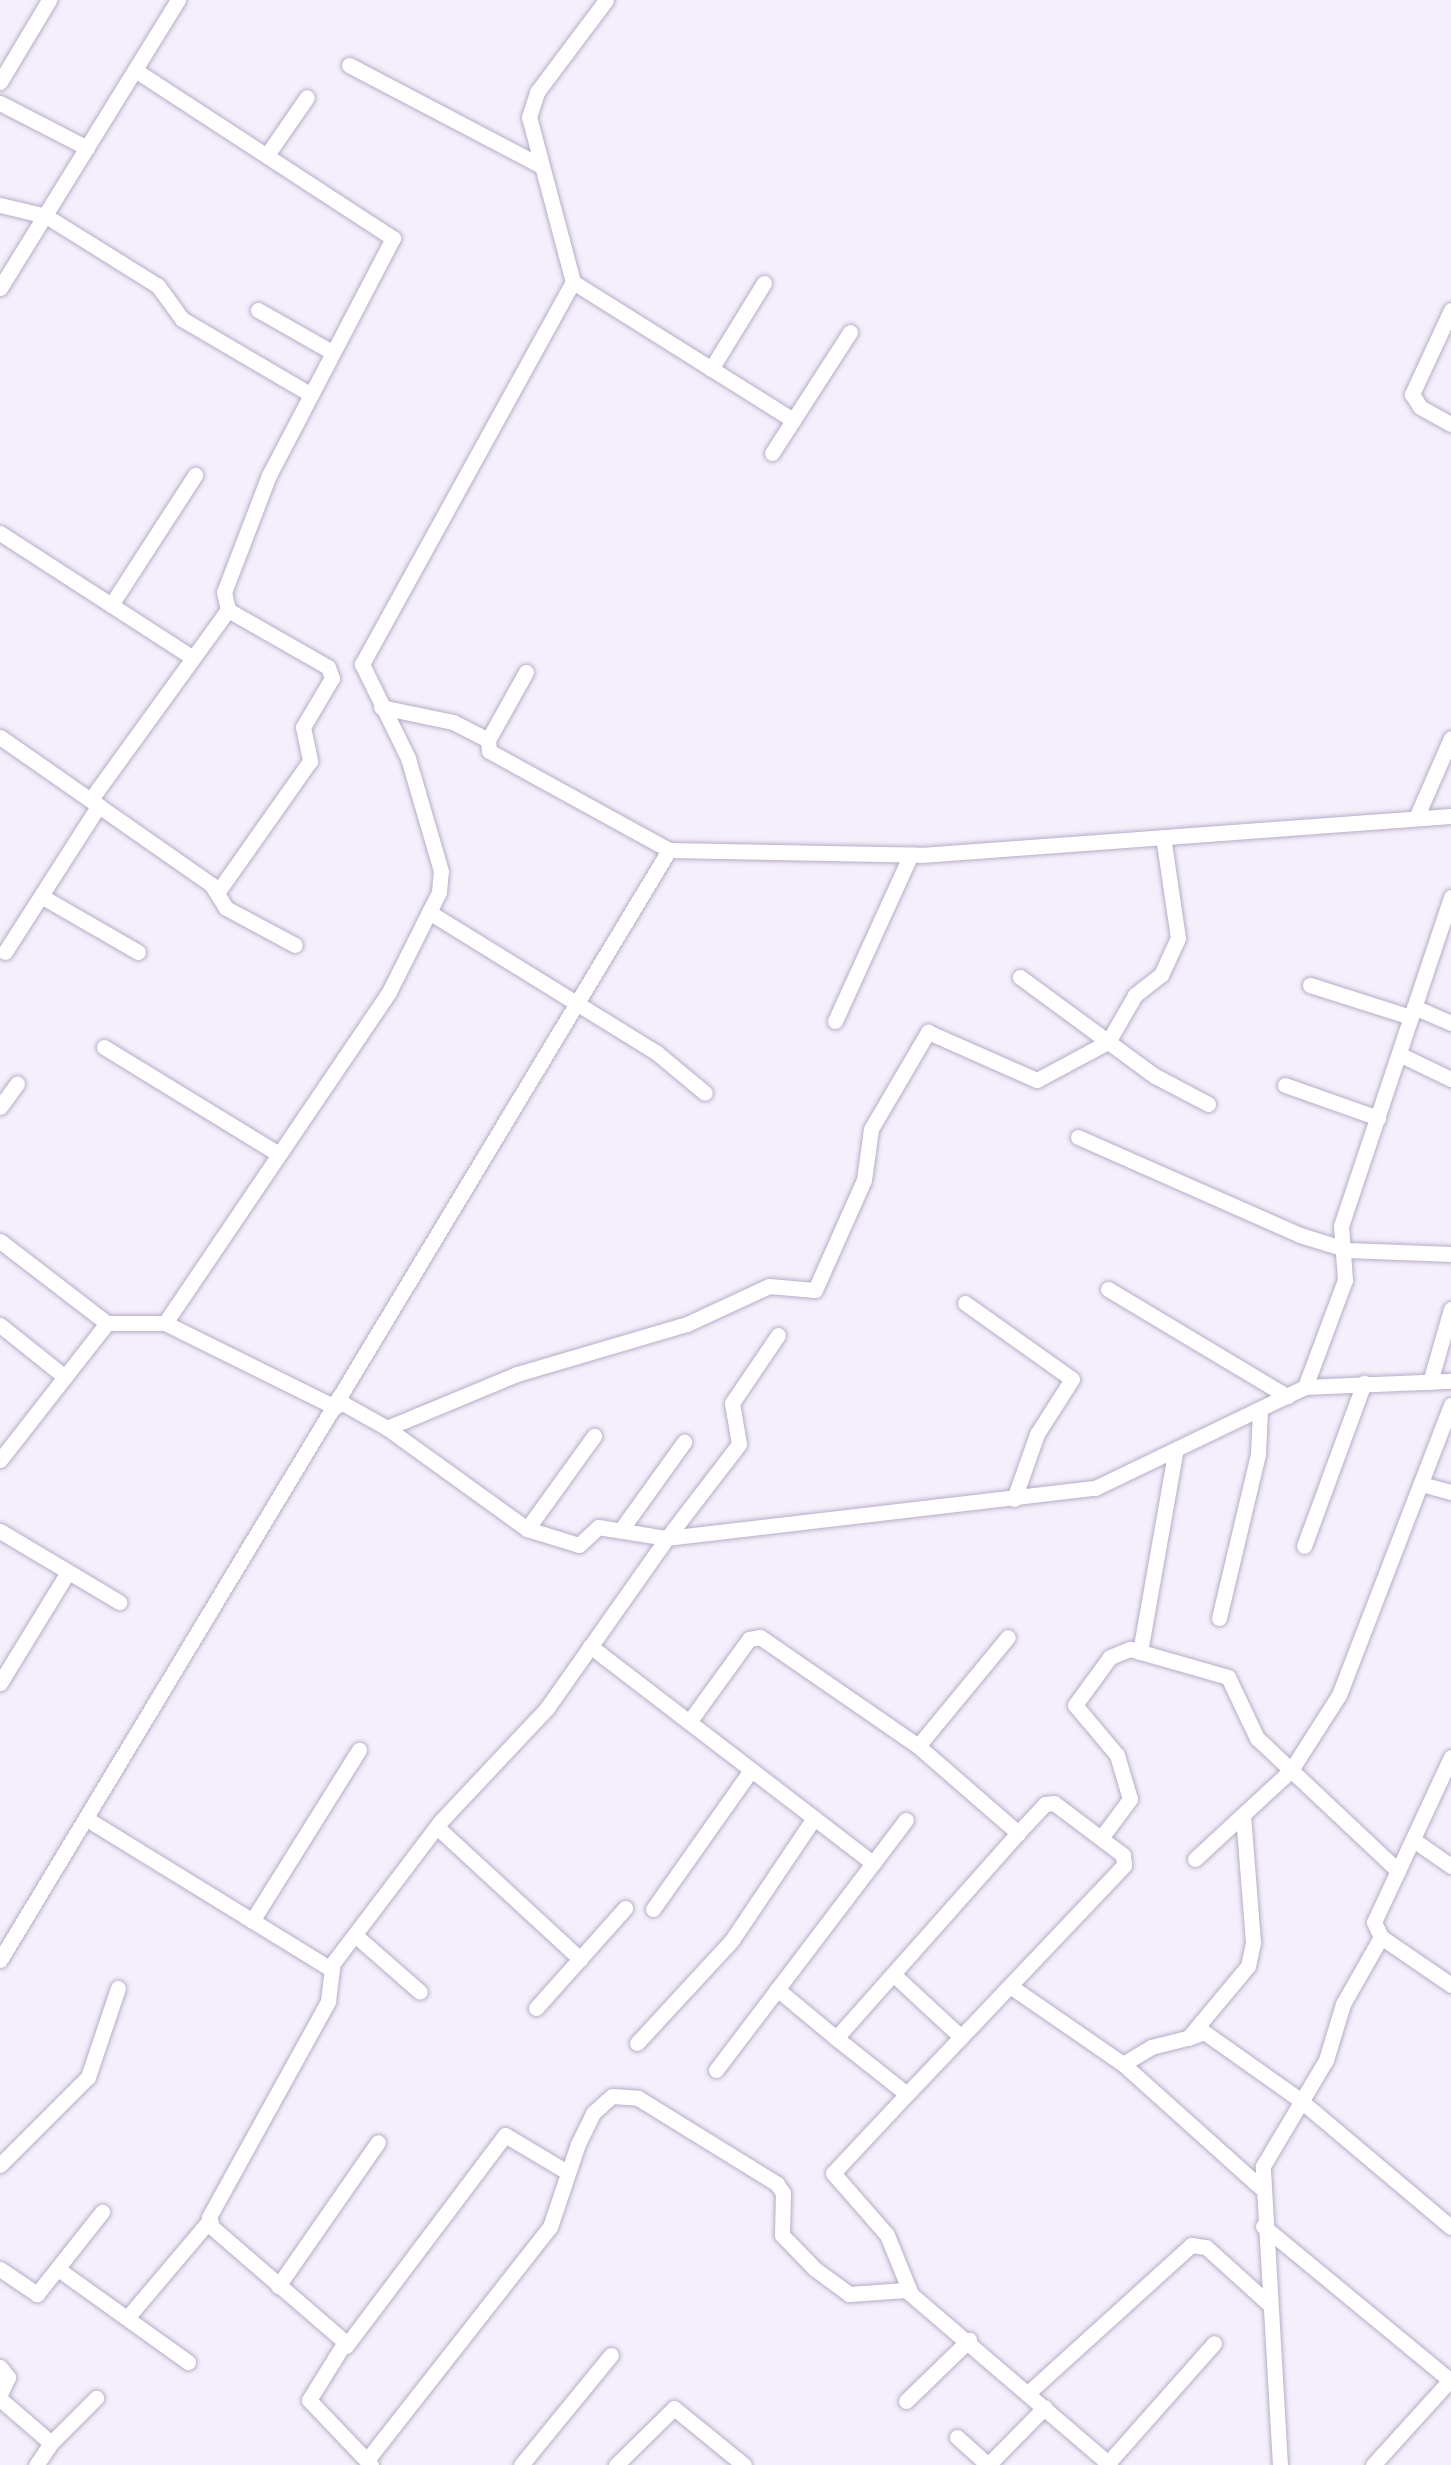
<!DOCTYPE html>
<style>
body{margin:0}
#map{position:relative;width:1451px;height:2465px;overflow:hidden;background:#f4effb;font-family:"Golos Text",sans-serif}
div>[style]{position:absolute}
.roads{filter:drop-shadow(0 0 2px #b7acc7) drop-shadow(0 0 2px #b7acc7)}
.street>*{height:15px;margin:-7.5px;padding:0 7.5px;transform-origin:7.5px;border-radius:7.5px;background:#fff}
span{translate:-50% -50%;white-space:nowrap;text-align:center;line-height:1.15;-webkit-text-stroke:9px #fff;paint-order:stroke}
</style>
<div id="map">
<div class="roads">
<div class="street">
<div style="left:349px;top:65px;width:217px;rotate:27.7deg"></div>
<div style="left:135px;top:70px;width:308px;rotate:33.1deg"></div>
<div style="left:393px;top:238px;width:267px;rotate:117.6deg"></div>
<div style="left:269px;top:475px;width:125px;rotate:111deg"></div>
<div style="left:224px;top:592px;width:18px;rotate:77deg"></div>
<div style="left:228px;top:610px;width:115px;rotate:29.7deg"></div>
<div style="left:328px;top:667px;width:12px;rotate:70deg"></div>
<div style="left:332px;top:678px;width:57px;rotate:120.6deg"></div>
<div style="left:303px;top:727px;width:35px;rotate:78deg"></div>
<div style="left:310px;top:761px;width:161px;rotate:125.2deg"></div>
<div style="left:0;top:82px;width:96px;rotate:-59.1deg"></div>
<div style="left:0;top:103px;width:98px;rotate:27.3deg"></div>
<div style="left:267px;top:155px;width:70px;rotate:-55.4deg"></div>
<div style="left:0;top:205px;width:47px;rotate:13.4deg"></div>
<div style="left:46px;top:216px;width:132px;rotate:32deg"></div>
<div style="left:158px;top:286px;width:41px;rotate:54deg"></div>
<div style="left:182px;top:319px;width:148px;rotate:30.4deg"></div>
<div style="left:573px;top:282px;width:260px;rotate:32.1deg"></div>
<div style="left:0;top:288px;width:339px;rotate:-58.3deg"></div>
<div style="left:258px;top:310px;width:85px;rotate:29.6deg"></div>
<div style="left:1451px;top:310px;width:93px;rotate:114.9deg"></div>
<div style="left:1412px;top:394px;width:15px;rotate:58deg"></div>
<div style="left:1420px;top:407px;width:35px;rotate:29deg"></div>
<div style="left:711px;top:369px;width:101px;rotate:-58.4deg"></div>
<div style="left:772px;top:453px;width:144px;rotate:-57.2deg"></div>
<div style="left:0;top:533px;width:230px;rotate:32.9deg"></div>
<div style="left:111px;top:605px;width:155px;rotate:-57.1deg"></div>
<div style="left:526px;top:672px;width:78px;rotate:119.2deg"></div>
<div style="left:488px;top:740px;width:11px;rotate:85deg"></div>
<div style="left:489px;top:751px;width:205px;rotate:28.8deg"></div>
<div style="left:669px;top:850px;width:252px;rotate:1.1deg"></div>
<div style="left:921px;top:855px;width:531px;rotate:-4.21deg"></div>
<div style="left:381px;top:707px;width:74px;rotate:11.8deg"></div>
<div style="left:453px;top:722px;width:39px;rotate:27deg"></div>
<div style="left:0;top:737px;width:257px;rotate:34.9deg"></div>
<div style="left:211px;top:884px;width:28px;rotate:58deg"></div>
<div style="left:226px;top:908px;width:78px;rotate:28.2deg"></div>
<div style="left:91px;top:799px;width:233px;rotate:-54.1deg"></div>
<div style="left:1416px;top:818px;width:87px;rotate:-66.4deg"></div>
<div style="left:41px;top:896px;width:112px;rotate:30deg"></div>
<div style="left:429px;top:912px;width:268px;rotate:31.7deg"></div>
<div style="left:657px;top:1053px;width:62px;rotate:39.8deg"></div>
<div style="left:5px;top:952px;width:174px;rotate:-57.4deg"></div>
<div style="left:1020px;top:977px;width:167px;rotate:36.3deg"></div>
<div style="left:1155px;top:1076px;width:60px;rotate:27.8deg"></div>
<div style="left:1310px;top:985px;width:106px;rotate:17.6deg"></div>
<div style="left:1414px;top:1007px;width:40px;rotate:23.4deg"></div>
<div style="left:835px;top:1021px;width:183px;rotate:-65.5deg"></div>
<div style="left:104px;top:1047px;width:203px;rotate:31.5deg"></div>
<div style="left:1399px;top:1054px;width:58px;rotate:25.7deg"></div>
<div style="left:1285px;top:1085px;width:99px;rotate:19.5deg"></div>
<div style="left:0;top:1107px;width:29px;rotate:-54deg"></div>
<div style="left:1078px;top:1137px;width:243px;rotate:23.8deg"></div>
<div style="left:1300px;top:1235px;width:50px;rotate:17.4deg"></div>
<div style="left:1348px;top:1250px;width:103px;rotate:2.2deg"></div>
<div style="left:0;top:1241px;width:135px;rotate:37.5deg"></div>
<div style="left:107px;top:1323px;width:58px"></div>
<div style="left:165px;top:1323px;width:400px;rotate:-55.9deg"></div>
<div style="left:389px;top:992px;width:112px;rotate:-63.4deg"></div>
<div style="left:439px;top:892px;width:21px;rotate:-85deg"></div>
<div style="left:441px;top:871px;width:118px;rotate:-106.3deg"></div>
<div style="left:408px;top:758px;width:105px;rotate:-116.1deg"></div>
<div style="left:362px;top:664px;width:436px;rotate:-61.1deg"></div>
<div style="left:573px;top:282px;width:171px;rotate:-104.9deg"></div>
<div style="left:529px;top:117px;width:26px;rotate:-72deg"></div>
<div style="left:537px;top:92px;width:115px;rotate:-53.1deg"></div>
<div style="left:1108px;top:1289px;width:209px;rotate:30.9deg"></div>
<div style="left:965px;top:1303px;width:131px;rotate:35.4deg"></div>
<div style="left:1072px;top:1379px;width:65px;rotate:122.5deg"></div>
<div style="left:1037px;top:1434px;width:69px;rotate:109.5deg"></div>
<div style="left:165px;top:1323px;width:190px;rotate:26.3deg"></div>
<div style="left:0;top:1325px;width:83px;rotate:38.7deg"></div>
<div style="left:1430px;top:1382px;width:76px;rotate:-74deg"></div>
<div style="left:1305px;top:1387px;width:114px;rotate:-69.5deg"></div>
<div style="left:1345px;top:1280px;width:54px;rotate:-94.2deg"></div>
<div style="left:1341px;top:1226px;width:347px;rotate:-71.5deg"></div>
<div style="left:337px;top:1400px;width:57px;rotate:29.2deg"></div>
<div style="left:387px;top:1428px;width:173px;rotate:35.8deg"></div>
<div style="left:527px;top:1529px;width:115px;rotate:-54.2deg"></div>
<div style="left:387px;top:1428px;width:141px;rotate:-22.6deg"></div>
<div style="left:517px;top:1374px;width:177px;rotate:-16.4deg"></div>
<div style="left:687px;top:1324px;width:90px;rotate:-24.9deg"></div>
<div style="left:769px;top:1286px;width:46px;rotate:5deg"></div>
<div style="left:815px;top:1290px;width:120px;rotate:-66deg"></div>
<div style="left:864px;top:1180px;width:51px;rotate:-82.2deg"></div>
<div style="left:871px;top:1129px;width:113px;rotate:-59.6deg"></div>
<div style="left:928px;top:1032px;width:119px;rotate:23.8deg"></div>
<div style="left:1037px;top:1080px;width:81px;rotate:-28.2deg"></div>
<div style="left:1108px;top:1042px;width:54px;rotate:-60.1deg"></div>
<div style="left:1135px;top:995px;width:33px;rotate:-38deg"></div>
<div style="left:1161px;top:975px;width:41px;rotate:-65.3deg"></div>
<div style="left:1178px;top:938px;width:102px;rotate:-98.4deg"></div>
<div style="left:0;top:1460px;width:174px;rotate:-52deg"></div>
<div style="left:1421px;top:1484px;width:31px;rotate:15deg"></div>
<div style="left:623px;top:1527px;width:105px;rotate:-54.3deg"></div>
<div style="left:527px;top:1529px;width:54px;rotate:17.1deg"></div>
<div style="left:579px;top:1545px;width:26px;rotate:-43deg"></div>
<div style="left:598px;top:1527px;width:70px;rotate:9.1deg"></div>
<div style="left:667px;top:1538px;width:118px;rotate:-52.5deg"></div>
<div style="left:739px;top:1444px;width:42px;rotate:-99.7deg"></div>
<div style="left:732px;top:1403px;width:82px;rotate:-55.9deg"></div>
<div style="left:0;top:1531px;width:139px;rotate:30.8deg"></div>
<div style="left:1304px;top:1546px;width:174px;rotate:-69.8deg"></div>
<div style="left:1219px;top:1618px;width:169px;rotate:-76.6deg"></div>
<div style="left:1258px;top:1454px;width:44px;rotate:-87.4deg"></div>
<div style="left:590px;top:1646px;width:357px;rotate:37.5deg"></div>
<div style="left:1140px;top:1652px;width:202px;rotate:-80deg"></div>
<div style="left:0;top:1683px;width:130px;rotate:-58.5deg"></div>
<div style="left:689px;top:1722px;width:102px;rotate:-54.1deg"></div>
<div style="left:749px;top:1639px;width:11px;rotate:-10deg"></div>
<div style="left:760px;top:1637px;width:192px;rotate:34.6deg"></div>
<div style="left:918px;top:1746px;width:133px;rotate:41deg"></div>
<div style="left:1018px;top:1833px;width:274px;rotate:131.6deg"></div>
<div style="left:836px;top:2038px;width:90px;rotate:38.3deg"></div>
<div style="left:907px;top:2094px;width:108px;rotate:133.1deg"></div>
<div style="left:833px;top:2173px;width:82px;rotate:48.9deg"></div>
<div style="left:887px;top:2235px;width:64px;rotate:67.9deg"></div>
<div style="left:918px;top:1746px;width:141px;rotate:-50.5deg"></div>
<div style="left:1451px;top:1757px;width:182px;rotate:115deg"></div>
<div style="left:1374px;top:1922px;width:17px;rotate:65deg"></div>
<div style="left:1381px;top:1937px;width:85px;rotate:34.4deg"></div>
<div style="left:87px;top:1819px;width:286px;rotate:31.6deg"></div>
<div style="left:437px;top:1827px;width:195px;rotate:42.7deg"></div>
<div style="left:1101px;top:1838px;width:49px;rotate:-53.4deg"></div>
<div style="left:1130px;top:1799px;width:46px;rotate:-106.5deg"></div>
<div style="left:1117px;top:1755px;width:65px;rotate:-130deg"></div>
<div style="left:1075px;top:1705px;width:59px;rotate:-53.9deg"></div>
<div style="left:1110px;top:1657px;width:22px;rotate:-22deg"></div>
<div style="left:1130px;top:1649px;width:102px;rotate:15.9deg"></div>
<div style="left:1228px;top:1677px;width:68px;rotate:64.6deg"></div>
<div style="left:1257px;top:1738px;width:194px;rotate:43.3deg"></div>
<div style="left:1415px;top:1841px;width:44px;rotate:34.8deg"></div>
<div style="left:1195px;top:1859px;width:131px;rotate:-42.8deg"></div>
<div style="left:1291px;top:1770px;width:89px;rotate:-57.4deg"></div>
<div style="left:1339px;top:1695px;width:311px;rotate:-68.9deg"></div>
<div style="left:653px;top:1909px;width:170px;rotate:-54.8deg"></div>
<div style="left:252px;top:1921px;width:202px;rotate:-58deg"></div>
<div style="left:355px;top:1935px;width:86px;rotate:41.2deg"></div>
<div style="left:0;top:1960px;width:1296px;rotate:-58.92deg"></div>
<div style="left:893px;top:1974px;width:93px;rotate:42.8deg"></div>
<div style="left:1010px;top:1986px;width:137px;rotate:34.6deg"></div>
<div style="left:1123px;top:2064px;width:184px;rotate:41.9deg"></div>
<div style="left:777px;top:1989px;width:77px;rotate:39.7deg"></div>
<div style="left:536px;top:2008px;width:134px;rotate:-48.3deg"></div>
<div style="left:1188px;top:2038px;width:17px;rotate:-21deg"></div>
<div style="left:1204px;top:2032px;width:118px;rotate:35.3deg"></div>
<div style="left:1300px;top:2100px;width:197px;rotate:40.1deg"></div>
<div style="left:637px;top:2043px;width:140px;rotate:-47.3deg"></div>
<div style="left:732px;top:1940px;width:147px;rotate:-56.1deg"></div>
<div style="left:1123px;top:2064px;width:33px;rotate:-31deg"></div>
<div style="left:1151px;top:2047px;width:38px;rotate:-14deg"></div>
<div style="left:1188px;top:2038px;width:94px;rotate:-50.2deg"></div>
<div style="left:1248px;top:1966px;width:25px;rotate:-78deg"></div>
<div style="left:1253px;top:1942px;width:127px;rotate:-94.5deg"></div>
<div style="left:716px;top:2070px;width:314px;rotate:-52.8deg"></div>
<div style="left:907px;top:2094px;width:315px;rotate:-46.5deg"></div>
<div style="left:1124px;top:1865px;width:10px;rotate:-96deg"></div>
<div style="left:1123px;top:1855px;width:86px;rotate:-143deg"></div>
<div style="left:1054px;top:1803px;width:9px;rotate:174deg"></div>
<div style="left:1045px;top:1804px;width:40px;rotate:133deg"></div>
<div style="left:0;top:2165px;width:124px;rotate:-45deg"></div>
<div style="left:88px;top:2077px;width:94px;rotate:-71.4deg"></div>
<div style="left:1263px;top:2226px;width:242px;rotate:39.5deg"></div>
<div style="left:0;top:2269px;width:45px;rotate:34deg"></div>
<div style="left:37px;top:2294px;width:105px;rotate:-51.6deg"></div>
<div style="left:58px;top:2269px;width:160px;rotate:35.6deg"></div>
<div style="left:278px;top:2286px;width:175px;rotate:-55.2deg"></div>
<div style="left:127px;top:2318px;width:126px;rotate:-49.8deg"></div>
<div style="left:346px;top:2346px;width:264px;rotate:-53deg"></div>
<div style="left:505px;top:2135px;width:72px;rotate:30.8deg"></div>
<div style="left:0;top:2367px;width:13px;rotate:51deg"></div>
<div style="left:8px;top:2377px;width:19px;rotate:115deg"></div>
<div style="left:1028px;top:2393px;width:220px;rotate:-42.2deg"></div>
<div style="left:1191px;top:2245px;width:15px;rotate:8deg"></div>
<div style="left:1206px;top:2247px;width:84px;rotate:42.1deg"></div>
<div style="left:0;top:2399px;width:67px;rotate:40.8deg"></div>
<div style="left:51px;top:2443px;width:27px;rotate:124deg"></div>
<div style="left:906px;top:2401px;width:88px;rotate:-44.1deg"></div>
<div style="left:957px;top:2437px;width:42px;rotate:42.1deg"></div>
<div style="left:988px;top:2465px;width:81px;rotate:-45.5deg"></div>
<div style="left:51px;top:2443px;width:64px;rotate:-45deg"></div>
<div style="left:367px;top:2460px;width:296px;rotate:-51.9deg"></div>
<div style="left:550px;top:2227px;width:88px;rotate:-71.4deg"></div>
<div style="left:578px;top:2144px;width:34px;rotate:-64deg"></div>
<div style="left:593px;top:2113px;width:25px;rotate:-42deg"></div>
<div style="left:612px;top:2096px;width:26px;rotate:4deg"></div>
<div style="left:638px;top:2098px;width:163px;rotate:31.7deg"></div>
<div style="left:777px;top:2184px;width:11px;rotate:56deg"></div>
<div style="left:783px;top:2193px;width:42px;rotate:91.4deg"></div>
<div style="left:782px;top:2235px;width:47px;rotate:45.9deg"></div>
<div style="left:815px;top:2269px;width:42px;rotate:36.3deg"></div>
<div style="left:849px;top:2294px;width:57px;rotate:-4deg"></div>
<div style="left:906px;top:2290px;width:269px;rotate:40.6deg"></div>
<div style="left:1108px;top:2463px;width:160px;rotate:-48.5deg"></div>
<div style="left:371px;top:2465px;width:90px;rotate:-133.6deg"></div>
<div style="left:309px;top:2400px;width:68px;rotate:-58.2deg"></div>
<div style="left:345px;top:2342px;width:176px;rotate:-139.2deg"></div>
<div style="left:212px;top:2227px;width:10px;rotate:-107deg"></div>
<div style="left:209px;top:2217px;width:247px;rotate:-61.1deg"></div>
<div style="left:328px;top:2001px;width:38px;rotate:-83deg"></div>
<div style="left:333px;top:1963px;width:177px;rotate:-52.8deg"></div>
<div style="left:440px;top:1822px;width:156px;rotate:-46.8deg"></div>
<div style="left:547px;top:1708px;width:208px;rotate:-54.8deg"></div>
<div style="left:667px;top:1538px;width:431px;rotate:-6.7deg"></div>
<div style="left:1095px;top:1488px;width:233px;rotate:-25.7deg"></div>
<div style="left:1305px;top:1387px;width:146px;rotate:-2.4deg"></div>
<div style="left:521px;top:2465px;width:142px;rotate:-50.7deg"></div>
<div style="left:616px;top:2465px;width:81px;rotate:-44.5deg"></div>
<div style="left:674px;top:2408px;width:90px;rotate:39.2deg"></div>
<div style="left:1280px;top:2465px;width:299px;rotate:-93.3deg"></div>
<div style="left:1263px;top:2166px;width:123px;rotate:-59.3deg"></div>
<div style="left:1326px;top:2060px;width:59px;rotate:-73.1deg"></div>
<div style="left:1343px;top:2004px;width:77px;rotate:-60.4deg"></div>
<div style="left:1373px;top:2465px;width:116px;rotate:-47.8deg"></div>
</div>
</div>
</div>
